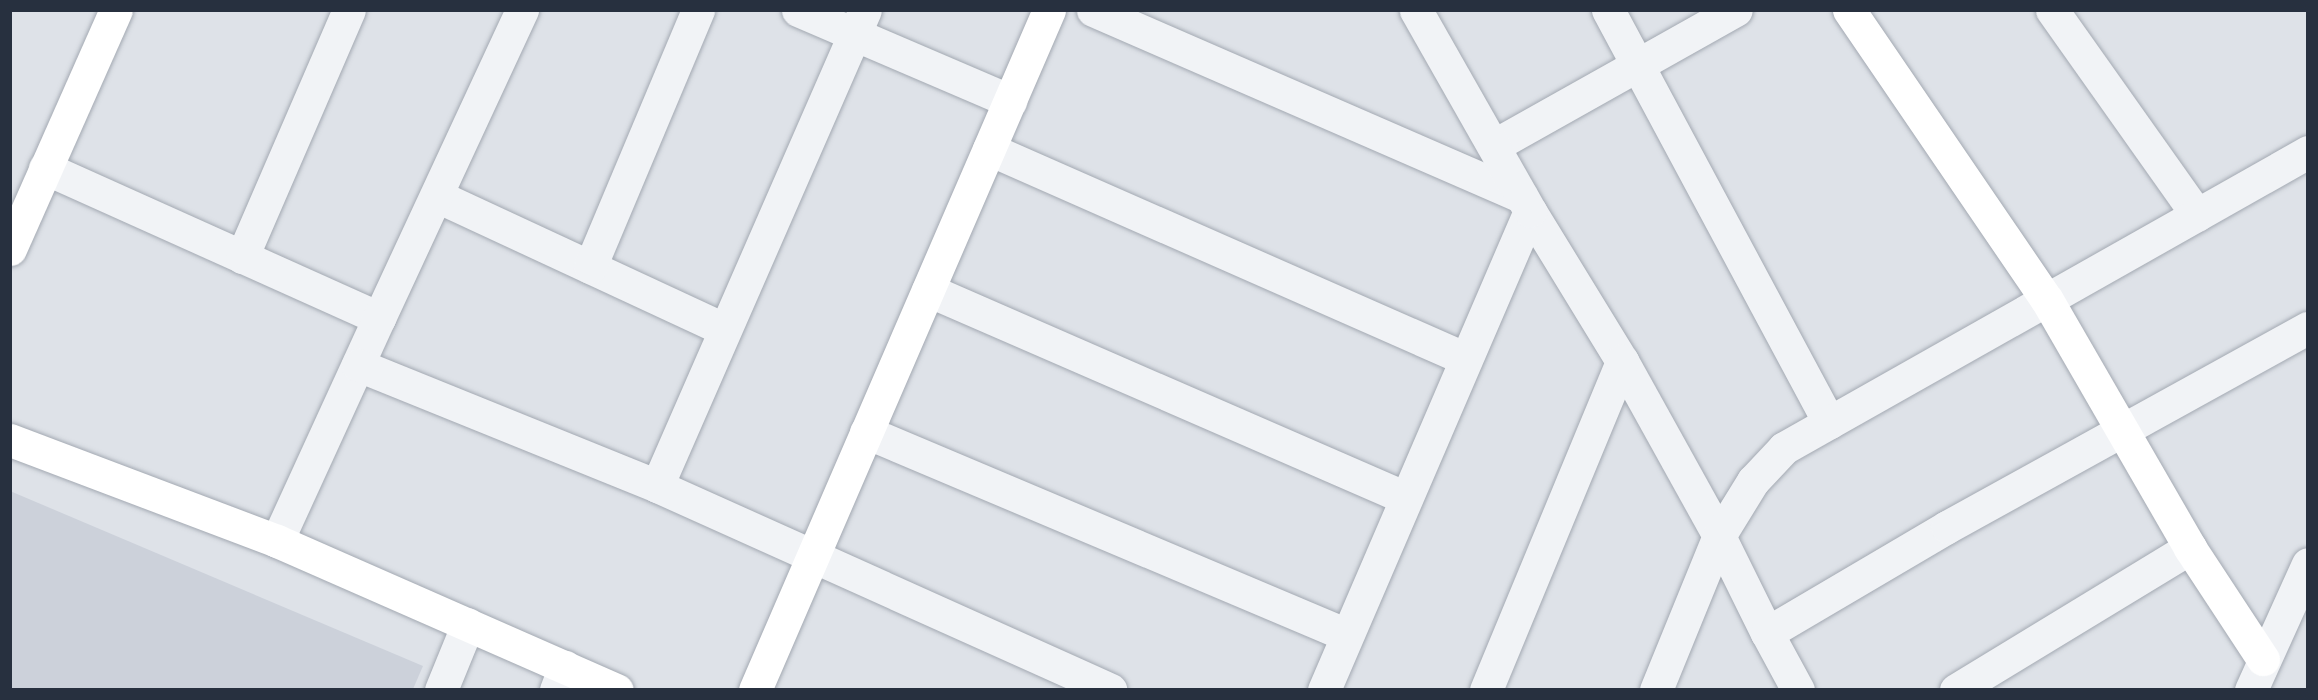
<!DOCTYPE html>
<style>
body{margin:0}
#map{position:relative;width:2318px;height:700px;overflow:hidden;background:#dee2e8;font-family:"Exo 2",sans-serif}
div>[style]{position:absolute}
.built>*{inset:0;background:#ccd1da}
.roads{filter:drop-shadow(0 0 2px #a3a9b2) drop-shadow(0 0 2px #a3a9b2)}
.street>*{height:33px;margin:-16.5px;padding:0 16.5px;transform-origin:16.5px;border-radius:16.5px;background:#f1f3f6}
.secondary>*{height:33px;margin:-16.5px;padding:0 16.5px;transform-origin:16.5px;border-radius:16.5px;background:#fff}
span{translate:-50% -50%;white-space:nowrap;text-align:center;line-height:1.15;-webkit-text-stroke:5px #edf1f5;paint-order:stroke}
.frame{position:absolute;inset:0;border:12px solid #27303f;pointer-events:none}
</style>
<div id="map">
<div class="built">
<div style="clip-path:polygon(10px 491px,423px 666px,413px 689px,11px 689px)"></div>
</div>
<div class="roads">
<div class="street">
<div style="left:798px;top:10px;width:231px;rotate:23.2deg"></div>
<div style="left:1093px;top:10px;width:467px;rotate:23.5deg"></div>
<div style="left:1608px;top:10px;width:468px;rotate:61.8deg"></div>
<div style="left:2052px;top:10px;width:251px;rotate:54.7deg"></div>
<div style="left:1495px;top:145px;width:276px;rotate:-29.3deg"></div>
<div style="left:989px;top:149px;width:521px;rotate:23.76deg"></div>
<div style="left:45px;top:168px;width:366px;rotate:24.2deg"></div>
<div style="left:379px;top:318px;width:245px;rotate:114.6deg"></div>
<div style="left:437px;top:196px;width:316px;rotate:24.9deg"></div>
<div style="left:1530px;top:211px;width:176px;rotate:58.5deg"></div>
<div style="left:1622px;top:361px;width:200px;rotate:61deg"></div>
<div style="left:1719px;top:536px;width:108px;rotate:63.7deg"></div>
<div style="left:1767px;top:633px;width:209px;rotate:-30.5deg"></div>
<div style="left:1947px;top:527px;width:412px;rotate:-28.9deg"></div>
<div style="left:242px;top:257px;width:269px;rotate:-66.6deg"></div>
<div style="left:590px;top:267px;width:279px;rotate:-67.2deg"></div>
<div style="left:928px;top:290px;width:521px;rotate:23.52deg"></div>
<div style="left:379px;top:318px;width:340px;rotate:-65.1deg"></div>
<div style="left:358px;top:365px;width:323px;rotate:22deg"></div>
<div style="left:657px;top:486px;width:497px;rotate:24.2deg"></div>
<div style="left:866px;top:432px;width:522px;rotate:22.88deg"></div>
<div style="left:657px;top:486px;width:519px;rotate:-66.4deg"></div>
<div style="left:1767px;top:633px;width:65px;rotate:61.5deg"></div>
<div style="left:441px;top:690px;width:71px;rotate:-67.8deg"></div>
<div style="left:556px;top:690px;width:25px;rotate:-69deg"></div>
<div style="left:1324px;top:690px;width:521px;rotate:-66.73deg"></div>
<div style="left:1530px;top:211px;width:231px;rotate:-119.6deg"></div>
<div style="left:1486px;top:690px;width:356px;rotate:-67.5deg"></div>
<div style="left:1656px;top:690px;width:166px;rotate:-67.8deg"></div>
<div style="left:1719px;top:536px;width:65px;rotate:-58.3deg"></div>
<div style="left:1753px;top:481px;width:45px;rotate:-46.8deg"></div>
<div style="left:1784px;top:448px;width:602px;rotate:-29.46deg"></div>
<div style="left:1956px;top:690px;width:274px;rotate:-31.3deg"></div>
<div style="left:2251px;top:690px;width:138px;rotate:-65.7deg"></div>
</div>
<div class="secondary">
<div style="left:1849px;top:10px;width:351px;rotate:55.7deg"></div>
<div style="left:2047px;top:300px;width:286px;rotate:60deg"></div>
<div style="left:2190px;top:548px;width:133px;rotate:56.7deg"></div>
<div style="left:10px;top:249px;width:261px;rotate:-66.1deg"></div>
<div style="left:10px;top:440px;width:285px;rotate:20.7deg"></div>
<div style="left:277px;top:541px;width:371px;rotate:23.7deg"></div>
<div style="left:755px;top:690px;width:741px;rotate:-66.62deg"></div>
</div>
</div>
<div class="frame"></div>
</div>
